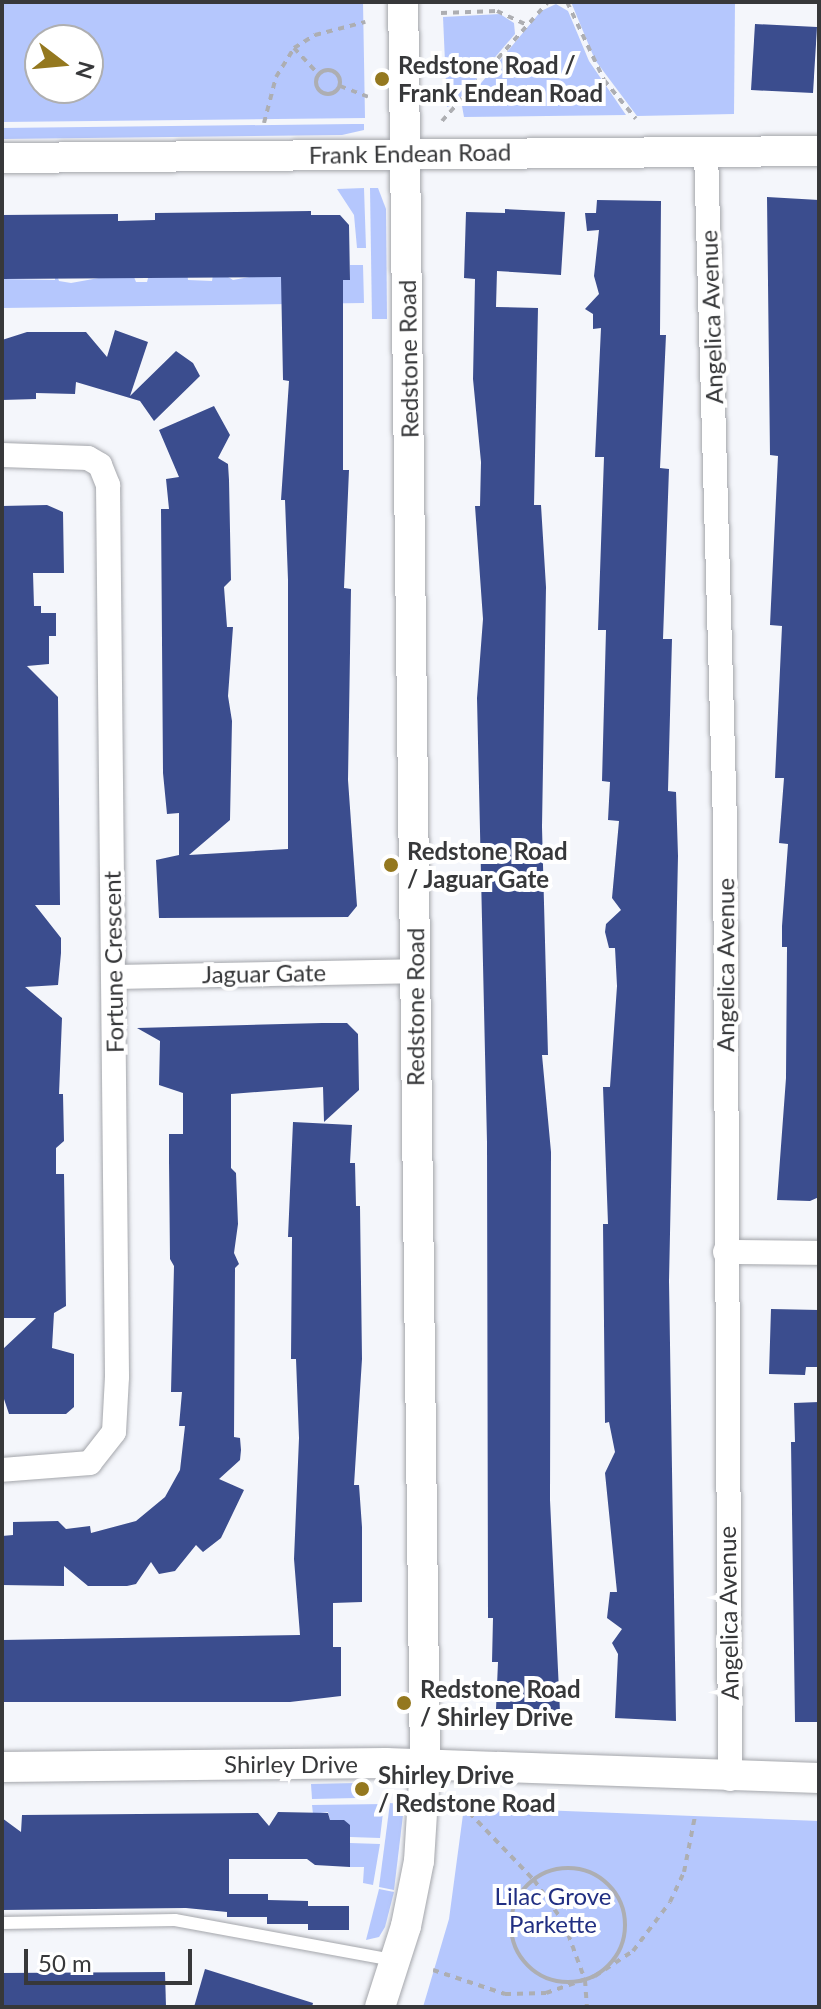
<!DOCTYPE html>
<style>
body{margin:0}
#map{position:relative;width:821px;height:2009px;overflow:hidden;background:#f4f6fb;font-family:Lato,sans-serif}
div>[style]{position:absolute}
.green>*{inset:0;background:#b5c7fd}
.building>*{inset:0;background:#3b4d8e}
.path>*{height:4px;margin-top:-2px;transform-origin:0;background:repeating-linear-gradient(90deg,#adaeb2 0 6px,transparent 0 12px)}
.path>.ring{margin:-2px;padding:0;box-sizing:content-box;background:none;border:4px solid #adaeb2;border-radius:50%}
.roads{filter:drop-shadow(0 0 2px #a4a6ab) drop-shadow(0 0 2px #a4a6ab)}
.service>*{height:12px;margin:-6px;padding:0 6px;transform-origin:6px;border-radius:6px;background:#fff}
.minor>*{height:24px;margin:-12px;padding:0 12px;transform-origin:12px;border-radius:12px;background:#fff}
.tertiary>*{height:30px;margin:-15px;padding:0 15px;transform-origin:15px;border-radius:15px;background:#fff}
.dots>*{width:22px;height:22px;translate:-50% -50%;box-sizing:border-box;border:4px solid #fff;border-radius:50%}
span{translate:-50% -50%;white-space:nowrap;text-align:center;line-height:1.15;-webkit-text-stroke:8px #fff;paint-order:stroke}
.poi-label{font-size:24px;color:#37383a;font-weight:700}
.left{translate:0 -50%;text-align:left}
.street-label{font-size:24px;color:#37383a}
.park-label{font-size:24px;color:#212f82}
.frame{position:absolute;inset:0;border:4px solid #37383a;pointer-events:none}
.north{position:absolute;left:24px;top:24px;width:80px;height:80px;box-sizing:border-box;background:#fff;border:2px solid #afafb0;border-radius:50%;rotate:106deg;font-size:22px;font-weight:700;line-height:32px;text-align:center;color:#37383a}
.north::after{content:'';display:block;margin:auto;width:28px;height:36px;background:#94781f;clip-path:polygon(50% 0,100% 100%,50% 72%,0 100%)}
.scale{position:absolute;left:24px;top:1949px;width:168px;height:36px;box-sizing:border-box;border:4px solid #37383a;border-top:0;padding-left:10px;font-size:24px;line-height:28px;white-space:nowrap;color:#37383a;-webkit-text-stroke:6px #fff;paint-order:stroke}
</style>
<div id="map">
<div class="green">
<div style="clip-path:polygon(evenodd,2px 2px,363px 2px,365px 118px,2px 122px,2px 2px,40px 40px,88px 40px,88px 88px,40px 88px,40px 40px)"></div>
<div style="clip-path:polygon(571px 2px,735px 2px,734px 114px,637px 116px,595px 60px)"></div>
<div style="clip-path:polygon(556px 4px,568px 11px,589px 61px,626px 115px,464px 117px,462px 106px,541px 11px)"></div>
<div style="clip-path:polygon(500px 14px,514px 23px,515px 34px,455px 104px,447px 107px,443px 17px)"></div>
<div style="clip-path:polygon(353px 124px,364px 124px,364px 130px,342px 135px,2px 139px,2px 128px)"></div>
<div style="clip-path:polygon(364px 188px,366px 248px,357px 248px,354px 215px,337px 189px)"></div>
<div style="clip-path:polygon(370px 188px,378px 188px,386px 209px,387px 319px,372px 319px)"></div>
<div style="clip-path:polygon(350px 265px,363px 265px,364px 303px,2px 308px,2px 279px,55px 280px,55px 269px,59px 281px,71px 283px,132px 272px,136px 282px,147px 282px,150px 270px,187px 271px,188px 280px,212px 281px,214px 268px,233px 280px,270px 273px,350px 280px)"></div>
<div style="clip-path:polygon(356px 1783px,356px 1798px,312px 1799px,311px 1784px)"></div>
<div style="clip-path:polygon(390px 1803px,399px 1804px,403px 1815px,394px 1890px,379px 1887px)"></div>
<div style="clip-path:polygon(384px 1804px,380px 1838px,350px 1837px,346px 1822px,330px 1820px,328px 1812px,313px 1814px,312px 1805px)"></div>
<div style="clip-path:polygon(464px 1807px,819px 1821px,819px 2007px,423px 2007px,449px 1919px)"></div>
<div style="clip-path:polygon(350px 1843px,380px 1844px,373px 1885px,363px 1883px,364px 1867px,350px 1867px)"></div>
<div style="clip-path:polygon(379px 1889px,394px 1892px,385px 1927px,379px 1937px,366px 1940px)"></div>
</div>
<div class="building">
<div style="clip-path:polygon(755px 24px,817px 27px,813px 93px,751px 90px)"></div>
<div style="clip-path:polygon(767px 197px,819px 200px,819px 1197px,810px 1201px,777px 1200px,786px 1078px,787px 947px,782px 947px,782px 926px,788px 844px,779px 843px,784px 778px,775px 778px,782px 626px,770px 625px,778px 456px,770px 455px)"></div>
<div style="clip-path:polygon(597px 200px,661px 201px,660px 335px,666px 335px,660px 468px,669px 469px,663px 639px,672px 639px,668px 791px,676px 792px,678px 856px,669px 1281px,676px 1721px,615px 1718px,618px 1654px,612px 1643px,622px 1629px,607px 1618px,610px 1592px,617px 1592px,605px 1473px,615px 1452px,609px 1422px,605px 1423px,603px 1224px,608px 1224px,603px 1087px,610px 1087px,617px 986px,615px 948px,609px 948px,605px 932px,606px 924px,621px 910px,612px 898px,619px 821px,608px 820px,610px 782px,602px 781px,606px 630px,598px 630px,604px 457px,595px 457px,601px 328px,593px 329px,593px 314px,585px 309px,599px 294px,594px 276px,599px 230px,587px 231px,585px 213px,596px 213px)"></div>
<div style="clip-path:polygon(505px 209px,565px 212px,561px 275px,497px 271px,496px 307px,538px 308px,534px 505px,541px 505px,546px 587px,542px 827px,548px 1055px,542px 1055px,551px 1152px,550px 1500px,560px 1712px,496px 1709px,498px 1662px,492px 1662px,493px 1618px,488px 1618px,487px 1142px,477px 698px,483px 619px,475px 506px,480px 506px,481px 462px,473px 379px,475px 279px,464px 278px,466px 212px,505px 213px)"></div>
<div style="clip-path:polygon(311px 211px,311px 215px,340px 215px,349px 225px,350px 280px,343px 280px,343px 470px,349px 470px,344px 588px,351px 589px,348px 780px,357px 906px,348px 917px,159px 918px,156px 860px,179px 855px,179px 813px,167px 814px,163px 773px,161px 509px,169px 509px,166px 479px,179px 477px,159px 430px,214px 406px,230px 435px,218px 458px,228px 464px,229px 480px,231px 580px,224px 587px,227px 627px,233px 627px,228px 696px,232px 721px,230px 820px,189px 855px,288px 849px,288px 580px,285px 500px,281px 500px,289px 381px,283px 380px,281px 277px,2px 279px,2px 215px,118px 214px,118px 221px,155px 220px,155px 213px)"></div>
<div style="clip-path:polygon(115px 330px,148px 342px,130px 396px,176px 351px,193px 363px,200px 376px,154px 421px,140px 401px,76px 382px,75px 394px,36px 393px,36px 399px,2px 400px,2px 340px,27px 332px,86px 332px,107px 357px)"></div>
<div style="clip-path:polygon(47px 505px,63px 512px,64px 573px,33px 573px,34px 606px,41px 606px,41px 613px,56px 613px,56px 636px,49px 636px,49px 664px,27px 666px,58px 697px,60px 905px,35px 905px,61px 938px,61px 953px,58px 985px,25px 987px,62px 1018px,59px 1094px,63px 1094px,64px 1141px,56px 1148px,56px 1174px,64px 1174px,66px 1306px,54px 1313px,52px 1348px,74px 1354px,74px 1407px,66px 1414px,9px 1414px,3px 1396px,3px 1349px,36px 1318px,2px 1318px,2px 506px)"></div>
<div style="clip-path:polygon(322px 1023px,347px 1023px,358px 1034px,359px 1090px,324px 1122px,323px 1087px,231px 1094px,231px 1168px,236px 1173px,238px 1224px,234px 1253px,239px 1264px,235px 1268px,234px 1437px,240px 1438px,241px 1450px,240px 1460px,219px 1479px,244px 1490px,221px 1538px,203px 1552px,196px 1545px,175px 1571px,159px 1574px,151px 1562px,136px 1584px,127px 1586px,88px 1586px,64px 1566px,64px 1586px,2px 1585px,2px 1536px,13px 1535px,13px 1522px,58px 1521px,66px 1529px,90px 1526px,91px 1533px,136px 1521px,165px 1497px,180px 1470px,185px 1426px,179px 1426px,182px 1392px,171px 1392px,174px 1266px,170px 1259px,169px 1161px,169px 1134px,183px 1134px,183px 1093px,159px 1085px,160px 1041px,137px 1028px)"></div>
<div style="clip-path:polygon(293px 1122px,352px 1125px,350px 1163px,355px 1163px,356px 1206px,360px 1206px,362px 1359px,354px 1485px,359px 1485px,362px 1527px,362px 1602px,333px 1603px,333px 1647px,341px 1647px,341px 1696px,290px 1702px,2px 1702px,2px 1640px,300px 1635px,294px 1559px,299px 1438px,296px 1359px,291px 1359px,292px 1237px,288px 1237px)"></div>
<div style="clip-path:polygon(771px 1309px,819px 1310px,819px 1367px,806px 1367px,805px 1375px,769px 1374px)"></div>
<div style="clip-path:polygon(819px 1402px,819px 1722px,795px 1722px,791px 1442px,795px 1442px,794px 1403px)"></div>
<div style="clip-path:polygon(278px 1812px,328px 1813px,330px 1820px,344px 1820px,350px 1825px,350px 1867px,315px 1865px,307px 1859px,229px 1859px,229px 1894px,268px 1894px,268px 1900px,308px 1901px,308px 1906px,349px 1906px,349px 1930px,308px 1930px,308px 1924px,267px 1924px,267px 1917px,227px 1917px,227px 1912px,186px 1908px,2px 1910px,2px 1818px,21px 1832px,22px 1815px,258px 1813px,269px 1826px)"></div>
<div style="clip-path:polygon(205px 1969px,313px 2003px,312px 2007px,194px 2007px)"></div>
<div style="clip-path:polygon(165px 1972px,166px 2007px,2px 2007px,2px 1973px)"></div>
</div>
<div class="path">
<div style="left:567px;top:2px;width:86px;rotate:64.6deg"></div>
<div style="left:604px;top:80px;width:50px;rotate:50.6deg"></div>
<div style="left:441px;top:13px;width:56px;rotate:-2deg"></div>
<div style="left:497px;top:11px;width:31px;rotate:25deg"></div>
<div style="left:294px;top:48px;width:35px;rotate:47deg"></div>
<div class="ring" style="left:316px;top:70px;width:20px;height:20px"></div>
<div style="left:340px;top:86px;width:30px;rotate:21deg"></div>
<div style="left:442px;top:121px;width:159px;rotate:-48.3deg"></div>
<div style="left:264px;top:123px;width:48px;rotate:-75.4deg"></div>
<div style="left:276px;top:77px;width:34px;rotate:-58deg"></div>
<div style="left:294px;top:48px;width:25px;rotate:-32deg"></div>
<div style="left:315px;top:35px;width:52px;rotate:-14.6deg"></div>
<div style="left:461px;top:1804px;width:105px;rotate:46.2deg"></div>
<div style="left:534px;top:1880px;width:52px;rotate:55.1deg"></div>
<div style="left:564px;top:1923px;width:61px;rotate:69.8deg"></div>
<div style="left:585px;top:1980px;width:27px;rotate:86deg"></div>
<div class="ring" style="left:511px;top:1868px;width:110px;height:110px"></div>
<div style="left:433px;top:1970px;width:76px;rotate:18.4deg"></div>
<div style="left:505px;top:1994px;width:41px;rotate:-1.4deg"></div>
<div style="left:546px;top:1993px;width:52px;rotate:-19.1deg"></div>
<div style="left:595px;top:1976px;width:45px;rotate:-33.3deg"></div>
<div style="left:633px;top:1951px;width:61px;rotate:-52.9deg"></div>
<div style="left:670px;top:1902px;width:33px;rotate:-65deg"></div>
<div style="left:684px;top:1872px;width:57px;rotate:-78.9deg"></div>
</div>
<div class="roads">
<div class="service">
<div style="left:2px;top:1923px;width:173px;rotate:-1deg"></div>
<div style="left:175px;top:1920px;width:222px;rotate:10.4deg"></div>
</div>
<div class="minor">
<div style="left:706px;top:152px;width:670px;rotate:88.38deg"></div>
<div style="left:725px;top:822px;width:957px;rotate:89.7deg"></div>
<div style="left:2px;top:455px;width:86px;rotate:2deg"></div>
<div style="left:88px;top:458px;width:14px;rotate:30deg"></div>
<div style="left:100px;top:465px;width:22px;rotate:68deg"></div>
<div style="left:108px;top:485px;width:892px;rotate:89.42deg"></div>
<div style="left:117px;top:1377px;width:55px;rotate:93.1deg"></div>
<div style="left:114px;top:1432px;width:39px;rotate:128deg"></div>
<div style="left:90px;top:1463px;width:88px;rotate:175.5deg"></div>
<div style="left:114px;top:977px;width:300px;rotate:-1.1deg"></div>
<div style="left:725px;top:1252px;width:94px;rotate:0.6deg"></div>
</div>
<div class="tertiary">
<div style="left:2px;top:158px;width:817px;rotate:-0.49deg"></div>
<div style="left:2px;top:1767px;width:384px;rotate:-0.6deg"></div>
<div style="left:386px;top:1763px;width:433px;rotate:2deg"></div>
<div style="left:380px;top:2007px;width:85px;rotate:-72.2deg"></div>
<div style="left:406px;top:1926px;width:66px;rotate:-78.7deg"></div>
<div style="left:419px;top:1861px;width:96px;rotate:-86.4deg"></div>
<div style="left:425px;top:1765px;width:1763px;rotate:-90.71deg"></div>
</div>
</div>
<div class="dots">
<div style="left:382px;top:79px;background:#94781f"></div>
<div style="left:391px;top:865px;background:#94781f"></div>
<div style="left:404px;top:1703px;background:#94781f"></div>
<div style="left:362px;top:1789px;background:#94781f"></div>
</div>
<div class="poi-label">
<span class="left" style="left:398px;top:79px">Redstone Road /<br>Frank Endean Road</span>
<span class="left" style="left:407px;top:865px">Redstone Road<br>/ Jaguar Gate</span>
<span class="left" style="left:420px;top:1703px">Redstone Road<br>/ Shirley Drive</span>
<span class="left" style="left:378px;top:1789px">Shirley Drive<br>/ Redstone Road</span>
</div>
<div class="street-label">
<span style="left:410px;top:153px;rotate:-1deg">Frank Endean Road</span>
<span style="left:711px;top:317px;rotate:-92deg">Angelica Avenue</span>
<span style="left:408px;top:359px;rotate:-91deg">Redstone Road</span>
<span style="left:113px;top:962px;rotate:-91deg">Fortune Crescent</span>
<span style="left:725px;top:965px;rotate:-90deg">Angelica Avenue</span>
<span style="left:264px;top:973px;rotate:-1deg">Jaguar Gate</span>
<span style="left:415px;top:1007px;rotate:-90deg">Redstone Road</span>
<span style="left:728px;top:1613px;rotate:-91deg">Angelica Avenue</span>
<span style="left:291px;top:1764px">Shirley Drive</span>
</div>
<div class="park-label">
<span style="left:553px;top:1910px">Lilac Grove<br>Parkette</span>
</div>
<div class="frame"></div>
<div class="north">N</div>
<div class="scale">50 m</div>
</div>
